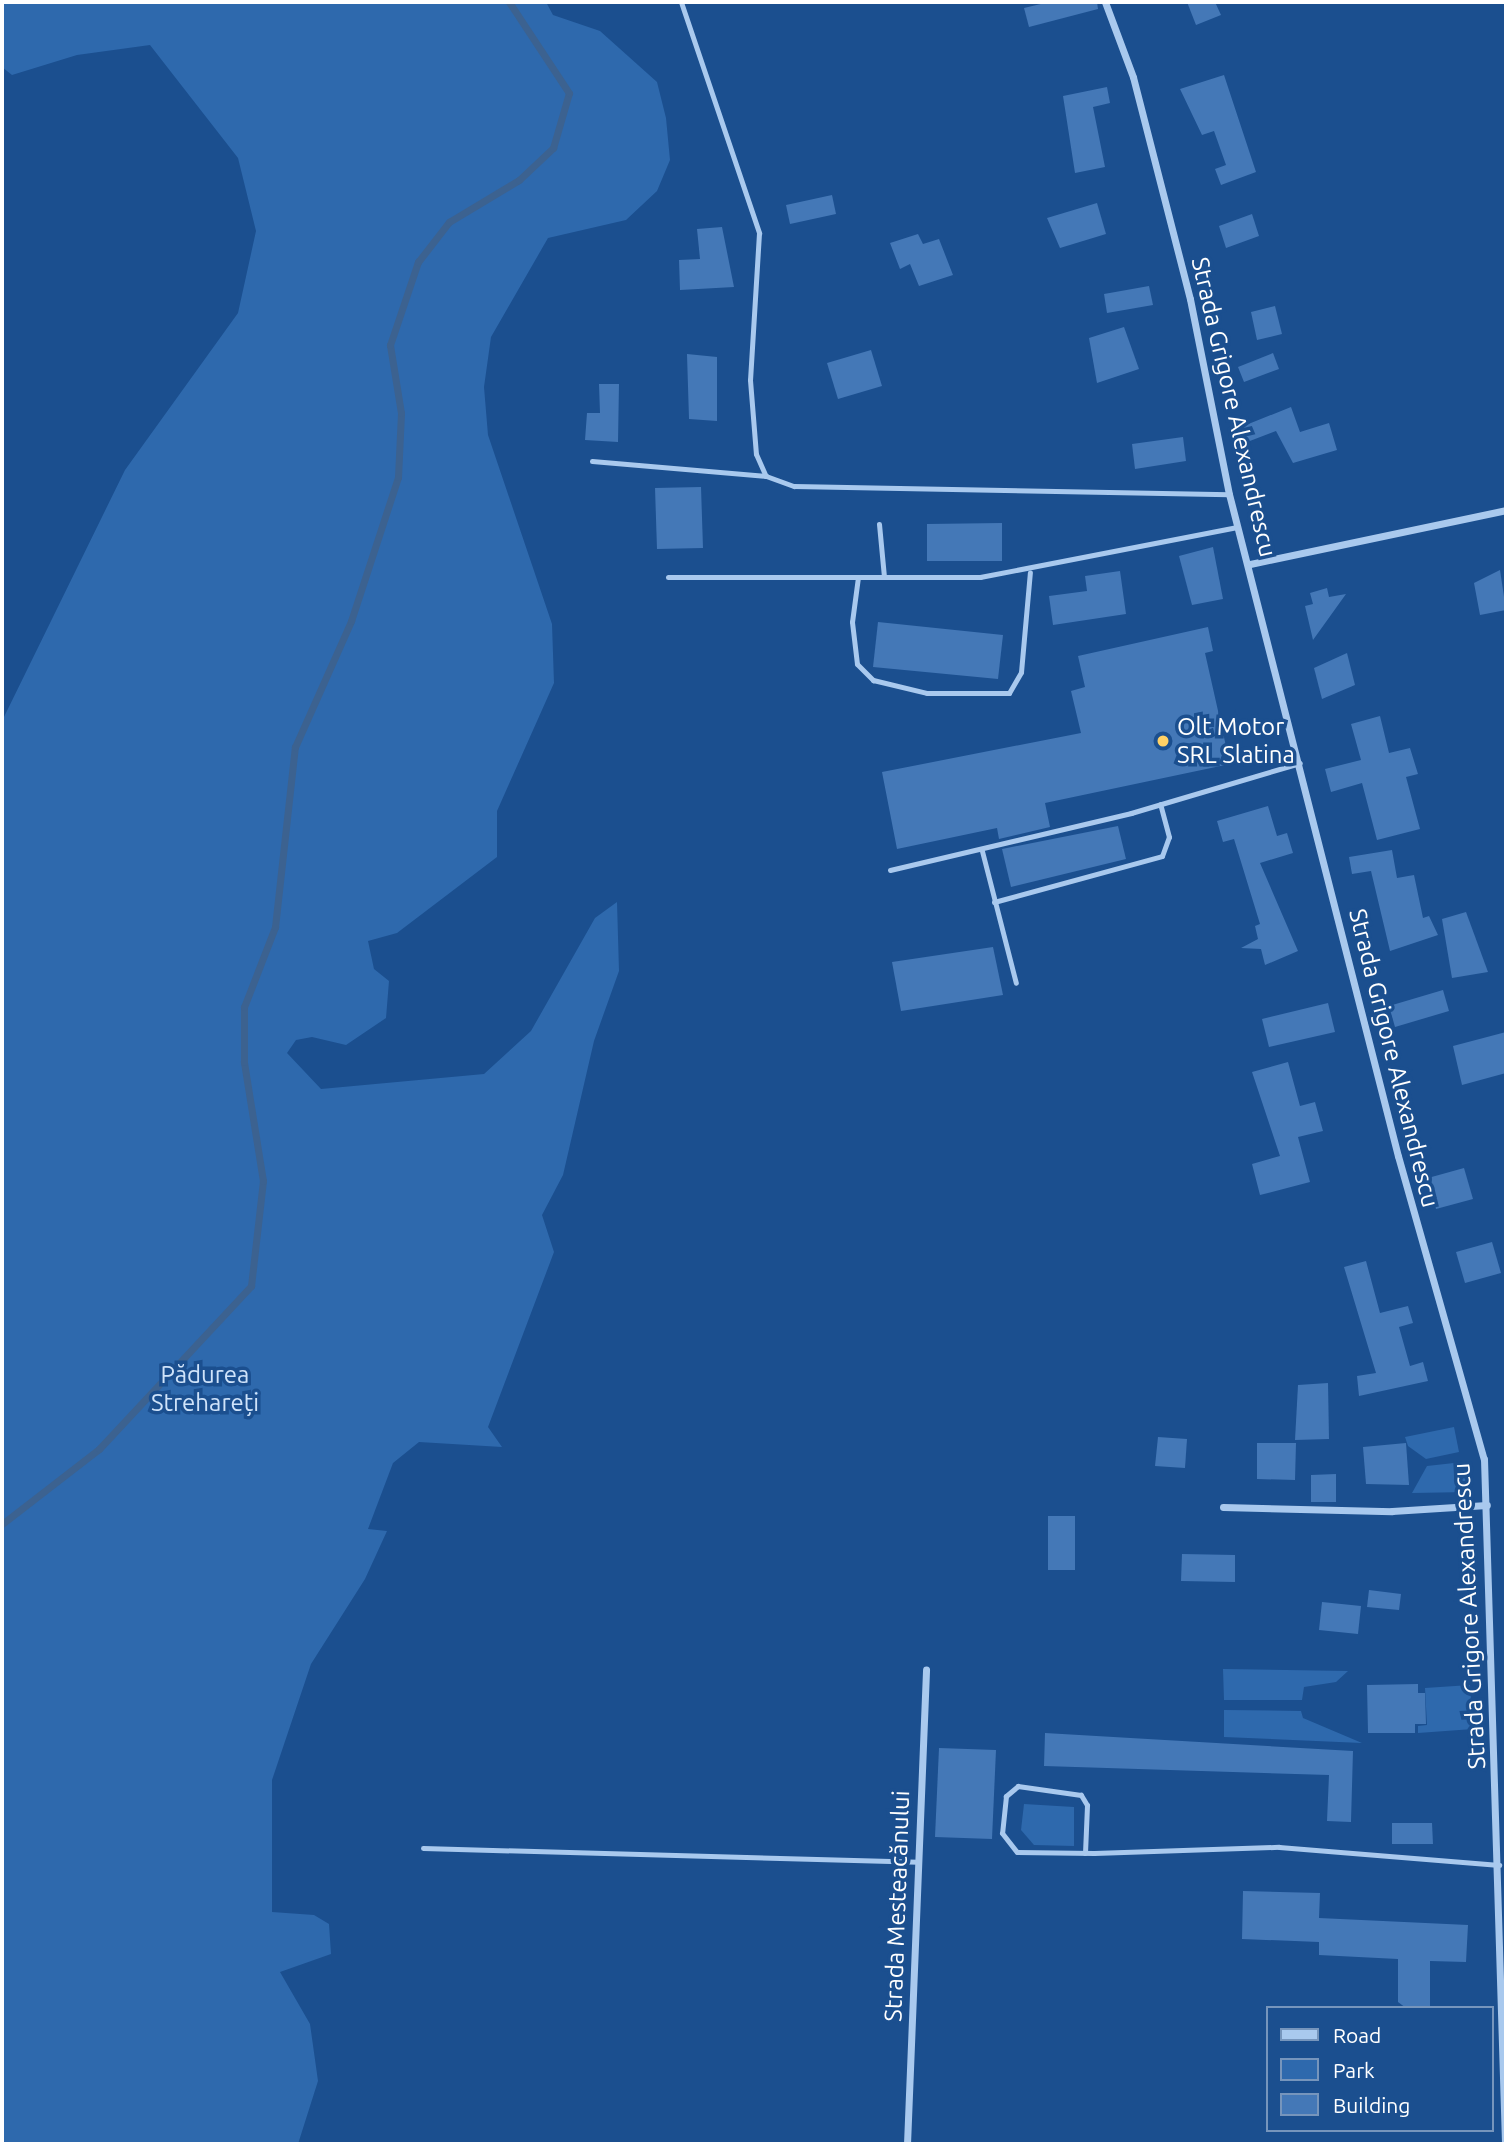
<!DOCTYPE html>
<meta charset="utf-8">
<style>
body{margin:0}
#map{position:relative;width:1508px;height:2146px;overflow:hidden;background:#1b4f8f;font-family:Ubuntu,sans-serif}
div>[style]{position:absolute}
.green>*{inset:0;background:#2e69ad}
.stream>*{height:7px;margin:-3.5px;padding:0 3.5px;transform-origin:3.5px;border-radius:3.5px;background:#3c6290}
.building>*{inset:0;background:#4478b7}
.lane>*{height:5px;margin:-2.5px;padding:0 2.5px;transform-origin:2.5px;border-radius:2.5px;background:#a9c9ee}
.street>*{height:7px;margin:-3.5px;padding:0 3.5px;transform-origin:3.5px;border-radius:3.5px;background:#a9c9ee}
.dots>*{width:19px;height:19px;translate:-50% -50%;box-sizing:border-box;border:4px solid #1b4f8f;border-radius:50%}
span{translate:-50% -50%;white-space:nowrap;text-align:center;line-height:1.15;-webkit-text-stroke:7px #1b4f8f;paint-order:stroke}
.street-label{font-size:24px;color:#fff}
.poi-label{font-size:24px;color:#fff}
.left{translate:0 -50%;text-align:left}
.park-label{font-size:24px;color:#cfe3fa}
.frame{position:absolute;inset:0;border:4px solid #fff;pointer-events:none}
.legend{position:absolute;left:1266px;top:2006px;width:228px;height:126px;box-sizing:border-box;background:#1b4f8f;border:2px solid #7695bc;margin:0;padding:9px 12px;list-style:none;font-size:21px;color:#fff}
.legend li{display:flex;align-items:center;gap:14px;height:35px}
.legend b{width:35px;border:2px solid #7695bc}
</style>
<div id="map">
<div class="green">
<div style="clip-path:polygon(2px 2px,546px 2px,553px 15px,600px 31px,657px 82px,666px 118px,670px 160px,657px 191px,626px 220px,548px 238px,491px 337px,484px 387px,488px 435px,552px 624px,554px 683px,497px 811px,497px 857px,397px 933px,368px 941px,374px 969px,389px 981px,386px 1018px,346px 1045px,312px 1037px,296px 1040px,287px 1053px,321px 1089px,484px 1074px,531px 1031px,595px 918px,617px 902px,619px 971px,594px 1041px,563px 1175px,542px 1215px,554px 1252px,488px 1427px,502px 1447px,419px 1442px,393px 1463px,368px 1529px,387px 1531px,365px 1579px,311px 1664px,272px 1780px,272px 1912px,314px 1915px,329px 1924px,331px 1954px,280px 1972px,310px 2024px,318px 2081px,298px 2144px,2px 2144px,2px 721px,125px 470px,238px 313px,256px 231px,238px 158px,150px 45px,77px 55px,12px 75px,2px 67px)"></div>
<div style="clip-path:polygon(1454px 1427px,1459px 1452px,1426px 1459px,1408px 1446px,1405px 1437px)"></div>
<div style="clip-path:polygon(1463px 1462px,1469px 1492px,1412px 1493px,1427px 1466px)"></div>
<div style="clip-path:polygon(1223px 1669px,1348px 1671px,1336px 1682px,1304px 1687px,1302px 1700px,1224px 1700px)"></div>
<div style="clip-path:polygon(1470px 1685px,1473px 1729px,1418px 1733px,1418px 1726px,1427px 1725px,1425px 1688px)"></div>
<div style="clip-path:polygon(1224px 1710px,1301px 1711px,1303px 1718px,1362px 1743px,1224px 1737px)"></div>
<div style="clip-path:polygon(1024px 1804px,1074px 1807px,1074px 1846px,1034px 1845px,1021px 1830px)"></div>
</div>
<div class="stream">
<div style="left:2px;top:1524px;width:123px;rotate:-37.7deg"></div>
<div style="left:99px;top:1449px;width:223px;rotate:-47deg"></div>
<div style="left:251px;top:1286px;width:106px;rotate:-83.5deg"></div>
<div style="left:263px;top:1181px;width:121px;rotate:-99.1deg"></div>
<div style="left:244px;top:1062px;width:55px;rotate:-90deg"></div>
<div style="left:244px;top:1007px;width:86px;rotate:-68.8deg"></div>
<div style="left:275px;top:927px;width:181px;rotate:-83.7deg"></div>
<div style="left:295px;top:747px;width:138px;rotate:-66deg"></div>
<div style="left:351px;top:621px;width:151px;rotate:-71.9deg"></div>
<div style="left:398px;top:477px;width:64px;rotate:-87.3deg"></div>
<div style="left:401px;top:413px;width:69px;rotate:-99.2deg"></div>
<div style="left:390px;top:345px;width:88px;rotate:-71.4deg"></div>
<div style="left:418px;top:262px;width:51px;rotate:-52.2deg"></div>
<div style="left:449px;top:222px;width:82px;rotate:-31deg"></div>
<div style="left:519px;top:180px;width:47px;rotate:-43.3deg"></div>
<div style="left:553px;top:148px;width:57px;rotate:-73.8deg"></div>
<div style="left:569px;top:93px;width:109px;rotate:-123.4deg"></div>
</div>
<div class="building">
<div style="clip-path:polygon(1049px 2px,1097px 2px,1098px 9px,1029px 27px,1024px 8px)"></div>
<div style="clip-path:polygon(1187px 2px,1215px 2px,1221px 15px,1196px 25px)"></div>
<div style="clip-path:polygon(1224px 75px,1256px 172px,1221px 185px,1215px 169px,1226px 165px,1214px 131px,1202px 135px,1180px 89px)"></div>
<div style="clip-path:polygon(1107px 87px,1110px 103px,1093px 107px,1105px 167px,1075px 173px,1063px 96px)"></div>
<div style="clip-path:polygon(832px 195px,836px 214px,790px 224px,786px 205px)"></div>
<div style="clip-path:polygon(1097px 203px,1106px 234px,1060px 248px,1047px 218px)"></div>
<div style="clip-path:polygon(1252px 214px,1259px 236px,1226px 248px,1219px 226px)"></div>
<div style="clip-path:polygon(722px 227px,734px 287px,680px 290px,679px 260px,700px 259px,697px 229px)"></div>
<div style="clip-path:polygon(918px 234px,923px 244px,939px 239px,953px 275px,919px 286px,910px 264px,900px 269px,890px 243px)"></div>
<div style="clip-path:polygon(1149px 286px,1153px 305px,1107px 313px,1104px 294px)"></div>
<div style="clip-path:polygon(1275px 306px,1282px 334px,1257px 340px,1251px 312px)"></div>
<div style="clip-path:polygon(1124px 327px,1139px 369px,1097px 383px,1089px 338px)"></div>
<div style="clip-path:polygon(871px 350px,882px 386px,838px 399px,827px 363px)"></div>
<div style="clip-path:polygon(1273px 353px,1279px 369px,1244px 382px,1238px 367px)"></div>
<div style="clip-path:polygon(687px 354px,717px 357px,717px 421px,689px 419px)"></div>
<div style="clip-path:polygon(599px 384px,619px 384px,618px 442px,585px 440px,587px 413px,600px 413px)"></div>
<div style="clip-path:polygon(1291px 407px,1300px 432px,1329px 423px,1337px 450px,1293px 463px,1276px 431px,1242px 444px,1236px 429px)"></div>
<div style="clip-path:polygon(1183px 437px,1186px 461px,1135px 469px,1132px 444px)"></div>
<div style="clip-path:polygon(701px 487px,703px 548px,657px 549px,655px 488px)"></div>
<div style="clip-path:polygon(1002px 523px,1002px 561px,927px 561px,927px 524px)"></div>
<div style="clip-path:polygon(1213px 547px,1223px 599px,1192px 605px,1179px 556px)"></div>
<div style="clip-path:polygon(1500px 570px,1506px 610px,1480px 615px,1474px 583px)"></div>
<div style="clip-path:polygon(1120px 571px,1126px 614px,1053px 625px,1049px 596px,1087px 591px,1085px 576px)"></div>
<div style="clip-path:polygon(1327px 588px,1329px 597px,1346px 594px,1313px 640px,1305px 606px,1313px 604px,1310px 593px)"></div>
<div style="clip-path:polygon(878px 622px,1003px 635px,998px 679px,873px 667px)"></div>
<div style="clip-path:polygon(1208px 627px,1213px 651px,1205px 653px,1230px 764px,1045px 803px,1050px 827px,999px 839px,997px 828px,897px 849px,882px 772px,1081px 733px,1071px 691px,1085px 687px,1078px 656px)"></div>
<div style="clip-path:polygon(1347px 653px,1355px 685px,1322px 699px,1314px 668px)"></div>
<div style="clip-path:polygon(1380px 716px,1389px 753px,1410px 748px,1418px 774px,1406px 777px,1420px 829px,1377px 840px,1362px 783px,1331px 792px,1325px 769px,1361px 760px,1351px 724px)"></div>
<div style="clip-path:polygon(1268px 806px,1277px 836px,1287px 833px,1293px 853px,1260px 863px,1298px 951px,1265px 965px,1261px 949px,1241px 948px,1258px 939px,1255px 926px,1260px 924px,1234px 839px,1223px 842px,1217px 821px)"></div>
<div style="clip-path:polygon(1118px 826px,1126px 859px,1011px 887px,1002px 849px)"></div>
<div style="clip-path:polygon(1392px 850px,1397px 878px,1414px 875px,1423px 918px,1429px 916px,1438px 935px,1390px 951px,1371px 871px,1352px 874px,1349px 857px)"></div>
<div style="clip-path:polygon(1466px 912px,1488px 972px,1452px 978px,1442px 919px)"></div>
<div style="clip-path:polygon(993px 947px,1003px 995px,901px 1011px,892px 962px)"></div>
<div style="clip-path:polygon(1443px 990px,1449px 1011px,1395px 1027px,1389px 1006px)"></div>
<div style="clip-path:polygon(1328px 1003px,1335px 1032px,1269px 1047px,1262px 1019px)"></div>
<div style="clip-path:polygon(1506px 1032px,1506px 1073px,1462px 1085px,1453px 1046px)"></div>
<div style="clip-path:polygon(1288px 1062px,1300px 1106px,1315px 1102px,1323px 1131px,1298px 1137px,1310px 1182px,1260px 1195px,1252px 1164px,1280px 1156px,1252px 1072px)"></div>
<div style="clip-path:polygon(1464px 1168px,1473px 1199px,1436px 1209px,1428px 1178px)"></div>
<div style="clip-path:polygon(1492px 1242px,1501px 1273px,1465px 1283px,1456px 1252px)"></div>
<div style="clip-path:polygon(1366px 1261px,1380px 1313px,1408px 1306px,1413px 1323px,1399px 1327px,1410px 1366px,1423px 1362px,1428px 1381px,1359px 1396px,1357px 1376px,1376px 1373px,1344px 1267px)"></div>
<div style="clip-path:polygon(1328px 1383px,1329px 1439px,1295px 1440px,1298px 1385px)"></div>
<div style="clip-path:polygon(1158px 1437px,1187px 1439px,1185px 1468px,1155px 1466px)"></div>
<div style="clip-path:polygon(1257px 1443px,1296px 1443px,1295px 1480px,1257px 1479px)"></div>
<div style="clip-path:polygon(1406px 1443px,1409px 1485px,1366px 1484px,1363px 1447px)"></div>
<div style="clip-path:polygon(1336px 1474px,1336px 1502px,1311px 1502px,1311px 1475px)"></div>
<div style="clip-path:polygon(1048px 1516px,1075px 1516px,1075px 1570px,1048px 1570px)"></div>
<div style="clip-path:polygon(1182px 1554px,1235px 1555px,1235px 1582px,1181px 1581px)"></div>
<div style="clip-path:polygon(1369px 1590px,1401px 1594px,1399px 1610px,1367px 1607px)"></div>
<div style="clip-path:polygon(1322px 1602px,1361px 1606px,1358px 1634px,1319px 1630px)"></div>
<div style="clip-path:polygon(1418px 1684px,1418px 1693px,1425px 1693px,1426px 1724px,1415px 1724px,1415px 1733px,1368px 1733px,1367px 1685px)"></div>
<div style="clip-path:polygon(1045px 1733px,1353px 1751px,1351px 1822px,1327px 1821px,1329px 1775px,1044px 1766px)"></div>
<div style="clip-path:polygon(939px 1748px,996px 1750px,992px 1839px,935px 1837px)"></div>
<div style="clip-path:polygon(1392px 1823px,1432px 1823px,1433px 1844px,1392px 1844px)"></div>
<div style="clip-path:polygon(1243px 1891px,1320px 1893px,1319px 1918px,1468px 1925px,1466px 1962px,1430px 1961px,1430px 2008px,1406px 2008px,1398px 2002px,1398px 1959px,1319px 1955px,1319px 1942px,1242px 1939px)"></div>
</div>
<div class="lane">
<div style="left:681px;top:2px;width:244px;rotate:71.3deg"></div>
<div style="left:759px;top:233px;width:147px;rotate:93.5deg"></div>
<div style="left:750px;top:380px;width:74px;rotate:85.4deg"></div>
<div style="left:756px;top:454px;width:24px;rotate:66deg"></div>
<div style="left:766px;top:476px;width:30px;rotate:20deg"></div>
<div style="left:794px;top:486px;width:435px;rotate:1.1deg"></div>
<div style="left:592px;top:461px;width:175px;rotate:4.9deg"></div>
<div style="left:879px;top:524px;width:53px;rotate:84.6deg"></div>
<div style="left:668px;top:577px;width:312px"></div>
<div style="left:980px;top:577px;width:262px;rotate:-11deg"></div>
<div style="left:858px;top:577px;width:45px;rotate:97.6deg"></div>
<div style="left:852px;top:622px;width:42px;rotate:83.2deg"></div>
<div style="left:857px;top:664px;width:23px;rotate:45deg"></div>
<div style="left:873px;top:680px;width:56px;rotate:13.5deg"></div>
<div style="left:927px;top:693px;width:82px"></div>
<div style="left:1009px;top:693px;width:24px;rotate:-60deg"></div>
<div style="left:1021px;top:672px;width:100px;rotate:-84.9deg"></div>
<div style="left:982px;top:851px;width:136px;rotate:75.6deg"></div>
<div style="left:890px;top:870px;width:248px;rotate:-13.3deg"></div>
<div style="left:1131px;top:813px;width:176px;rotate:-16.5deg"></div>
<div style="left:994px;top:902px;width:174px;rotate:-15.3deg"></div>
<div style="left:1162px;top:856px;width:20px;rotate:-70deg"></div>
<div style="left:1169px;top:837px;width:34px;rotate:-105deg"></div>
<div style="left:423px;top:1848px;width:495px;rotate:1.6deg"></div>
<div style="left:1085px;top:1853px;width:48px;rotate:-87.6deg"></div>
<div style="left:1087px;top:1805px;width:12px;rotate:-121deg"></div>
<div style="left:1081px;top:1795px;width:64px;rotate:-171.9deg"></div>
<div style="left:1018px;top:1786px;width:16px;rotate:140deg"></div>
<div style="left:1006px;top:1796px;width:37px;rotate:96deg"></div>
<div style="left:1002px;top:1833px;width:24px;rotate:52deg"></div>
<div style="left:1017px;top:1852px;width:77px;rotate:0.7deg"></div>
<div style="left:1094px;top:1853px;width:185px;rotate:-1.9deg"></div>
<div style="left:1279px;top:1847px;width:221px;rotate:4.7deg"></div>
</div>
<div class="street">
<div style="left:1105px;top:2px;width:80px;rotate:69.5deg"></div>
<div style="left:1133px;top:77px;width:229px;rotate:75.6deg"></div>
<div style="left:1190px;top:299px;width:199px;rotate:78.7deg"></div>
<div style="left:1229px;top:494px;width:683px;rotate:75.68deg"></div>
<div style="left:1398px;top:1156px;width:315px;rotate:74.2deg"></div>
<div style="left:1484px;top:1459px;width:685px;rotate:88.24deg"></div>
<div style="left:1250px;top:564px;width:262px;rotate:-11.9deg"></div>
<div style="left:1223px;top:1507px;width:169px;rotate:1.4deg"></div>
<div style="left:1392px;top:1511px;width:95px;rotate:-3.6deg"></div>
<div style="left:907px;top:2144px;width:475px;rotate:-87.7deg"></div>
</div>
<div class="dots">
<div style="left:1163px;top:741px;background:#ffd166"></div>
</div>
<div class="street-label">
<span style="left:1234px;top:407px;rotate:77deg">Strada Grigore Alexandrescu</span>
<span style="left:1394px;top:1058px;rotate:76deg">Strada Grigore Alexandrescu</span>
<span style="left:1469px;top:1616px;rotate:-93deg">Strada Grigore Alexandrescu</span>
<span style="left:897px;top:1906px;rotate:-88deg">Strada Mesteacănului</span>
</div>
<div class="poi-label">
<span class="left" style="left:1177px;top:741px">Olt Motor<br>SRL Slatina</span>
</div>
<div class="park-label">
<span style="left:205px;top:1389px">Pădurea<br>Strehareți</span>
</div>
<div class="frame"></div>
<ul class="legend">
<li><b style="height:9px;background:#a9c9ee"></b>Road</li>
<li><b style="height:19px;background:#2e69ad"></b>Park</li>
<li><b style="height:19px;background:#4478b7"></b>Building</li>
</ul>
</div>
